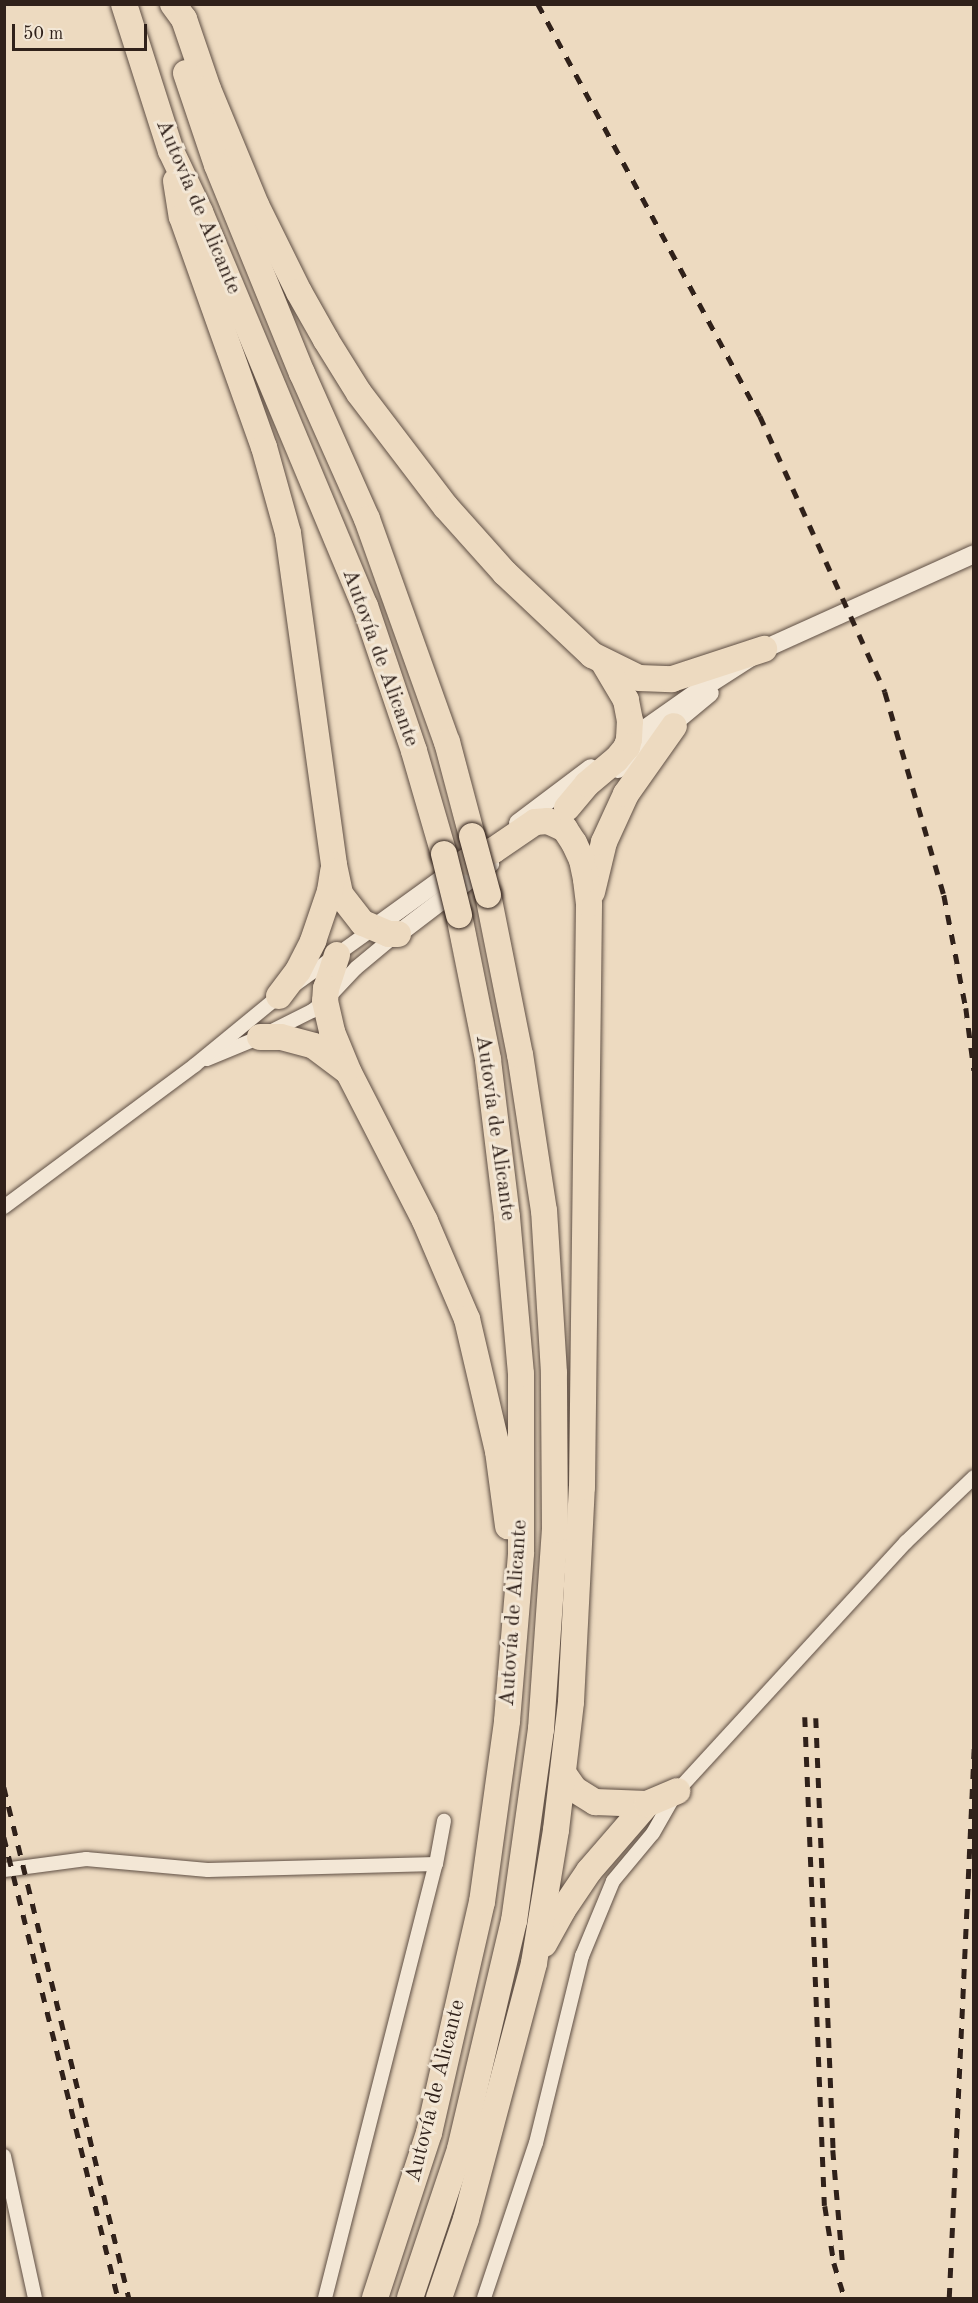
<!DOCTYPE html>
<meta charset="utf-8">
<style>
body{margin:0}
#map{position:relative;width:978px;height:2303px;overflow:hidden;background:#eddac0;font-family:"Old Standard TT",serif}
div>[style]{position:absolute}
.roads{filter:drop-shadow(0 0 2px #5f4f44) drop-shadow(0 0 2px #5f4f44)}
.minor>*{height:14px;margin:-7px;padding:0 7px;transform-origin:7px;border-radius:7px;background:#f3e7d6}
.tertiary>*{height:18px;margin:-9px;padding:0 9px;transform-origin:9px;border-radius:9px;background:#f3e7d6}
.motorway>*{height:26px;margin:-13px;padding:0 13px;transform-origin:13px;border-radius:13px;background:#eddac0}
.rail>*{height:4.5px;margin-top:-2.25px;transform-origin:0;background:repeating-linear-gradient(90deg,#30211a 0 10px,transparent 0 20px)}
.bridges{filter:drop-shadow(0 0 2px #30211a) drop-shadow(0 0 2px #30211a)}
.motorway-bridge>*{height:26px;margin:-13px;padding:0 13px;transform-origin:13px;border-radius:13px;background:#eddac0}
span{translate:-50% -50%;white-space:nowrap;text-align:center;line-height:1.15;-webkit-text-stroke:6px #f3e7d6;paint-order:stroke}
.street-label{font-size:22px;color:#30211a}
.frame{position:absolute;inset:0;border:6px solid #30211a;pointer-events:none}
.scale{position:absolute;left:12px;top:24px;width:135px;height:27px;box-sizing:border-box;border:3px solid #30211a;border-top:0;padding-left:8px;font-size:18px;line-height:21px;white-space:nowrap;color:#30211a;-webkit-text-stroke:4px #f3e7d6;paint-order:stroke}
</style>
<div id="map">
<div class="roads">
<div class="minor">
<div style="left:207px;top:1059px;width:57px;rotate:-22.5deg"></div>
<div style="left:260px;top:1037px;width:58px;rotate:-26.6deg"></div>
<div style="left:312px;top:1011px;width:16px;rotate:-38deg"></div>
<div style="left:325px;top:1001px;width:45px;rotate:-46.8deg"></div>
<div style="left:356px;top:968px;width:53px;rotate:-39.7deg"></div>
<div style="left:4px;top:1207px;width:238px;rotate:-36.6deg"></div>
<div style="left:195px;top:1065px;width:109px;rotate:-39.4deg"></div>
<div style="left:279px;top:996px;width:117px;rotate:-35.6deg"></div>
<div style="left:4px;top:1870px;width:83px;rotate:-7.6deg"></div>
<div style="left:86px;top:1859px;width:122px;rotate:5.2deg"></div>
<div style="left:208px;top:1870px;width:228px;rotate:-1.5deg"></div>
<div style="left:4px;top:2156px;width:145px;rotate:77.7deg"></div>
<div style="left:325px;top:2298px;width:448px;rotate:-75.7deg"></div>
<div style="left:436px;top:1864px;width:44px;rotate:-79.5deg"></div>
<div style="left:484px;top:2298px;width:163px;rotate:-71.5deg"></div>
<div style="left:536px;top:2143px;width:193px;rotate:-76.2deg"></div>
<div style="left:582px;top:1956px;width:81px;rotate:-67.5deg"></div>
<div style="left:613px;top:1881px;width:62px;rotate:-50.2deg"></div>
<div style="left:653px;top:1833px;width:48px;rotate:-60.3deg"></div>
<div style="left:677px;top:1791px;width:338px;rotate:-47.4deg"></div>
<div style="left:906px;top:1542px;width:94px;rotate:-43.7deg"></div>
</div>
<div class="tertiary">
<div style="left:623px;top:744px;width:90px;rotate:-35.1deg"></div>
<div style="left:697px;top:692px;width:80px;rotate:-32.7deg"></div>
<div style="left:764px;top:649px;width:230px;rotate:-24.3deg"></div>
<div style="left:618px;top:769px;width:119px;rotate:-39.6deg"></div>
<div style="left:518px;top:823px;width:91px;rotate:-37deg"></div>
<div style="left:374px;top:928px;width:102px;rotate:-35.9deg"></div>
<div style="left:398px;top:934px;width:116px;rotate:-37.3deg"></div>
</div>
<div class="motorway">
<div style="left:124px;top:4px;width:154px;rotate:72.3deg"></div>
<div style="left:171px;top:151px;width:68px;rotate:64.6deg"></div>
<div style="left:200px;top:212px;width:427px;rotate:67.3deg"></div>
<div style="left:365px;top:606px;width:153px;rotate:71.3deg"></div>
<div style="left:414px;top:751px;width:107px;rotate:73.8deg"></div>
<div style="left:173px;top:4px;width:19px;rotate:54deg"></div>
<div style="left:184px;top:19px;width:74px;rotate:71.1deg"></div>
<div style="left:208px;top:89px;width:126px;rotate:67.5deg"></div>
<div style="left:256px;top:205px;width:97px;rotate:63.7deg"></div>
<div style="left:299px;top:292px;width:55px;rotate:60.6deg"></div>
<div style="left:326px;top:340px;width:62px;rotate:58.1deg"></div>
<div style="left:359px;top:393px;width:143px;rotate:52.7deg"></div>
<div style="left:446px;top:507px;width:89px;rotate:48.2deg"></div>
<div style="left:505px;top:573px;width:120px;rotate:43.3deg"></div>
<div style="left:592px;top:655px;width:52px;rotate:26.1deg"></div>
<div style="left:639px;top:678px;width:33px;rotate:2deg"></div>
<div style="left:672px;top:679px;width:97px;rotate:-18.1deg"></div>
<div style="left:186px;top:73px;width:97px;rotate:71.4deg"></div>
<div style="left:217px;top:165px;width:225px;rotate:67.8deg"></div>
<div style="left:302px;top:373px;width:160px;rotate:66deg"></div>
<div style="left:367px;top:519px;width:237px;rotate:70.3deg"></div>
<div style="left:447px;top:742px;width:97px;rotate:75.1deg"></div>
<div style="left:176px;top:181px;width:36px;rotate:81deg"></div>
<div style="left:182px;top:217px;width:244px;rotate:70.4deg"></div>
<div style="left:264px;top:447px;width:89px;rotate:74.4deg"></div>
<div style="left:288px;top:533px;width:335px;rotate:82.1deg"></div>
<div style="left:334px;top:865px;width:30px;rotate:78deg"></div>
<div style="left:340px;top:894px;width:37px;rotate:52deg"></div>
<div style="left:363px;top:923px;width:28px;rotate:23deg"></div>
<div style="left:389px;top:934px;width:9px"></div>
<div style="left:567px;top:808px;width:31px;rotate:-50deg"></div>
<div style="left:587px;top:784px;width:38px;rotate:-40deg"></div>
<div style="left:616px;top:760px;width:17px;rotate:-50deg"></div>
<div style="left:627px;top:747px;width:8px;rotate:-76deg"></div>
<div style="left:629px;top:739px;width:18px;rotate:-87deg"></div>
<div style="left:630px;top:721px;width:21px;rotate:-101deg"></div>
<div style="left:626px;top:700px;width:43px;rotate:-120.7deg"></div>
<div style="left:592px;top:892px;width:51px;rotate:-76.5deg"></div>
<div style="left:604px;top:842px;width:53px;rotate:-65.4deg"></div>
<div style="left:626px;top:794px;width:83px;rotate:-54.8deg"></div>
<div style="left:337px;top:955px;width:35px;rotate:108deg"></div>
<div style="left:326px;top:988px;width:13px;rotate:94deg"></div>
<div style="left:325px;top:1001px;width:32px;rotate:77deg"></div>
<div style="left:332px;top:1032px;width:44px;rotate:67.5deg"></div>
<div style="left:349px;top:1073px;width:166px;rotate:62.8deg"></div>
<div style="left:425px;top:1221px;width:107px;rotate:66.8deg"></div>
<div style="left:467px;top:1319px;width:136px;rotate:76.8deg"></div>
<div style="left:498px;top:1451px;width:76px;rotate:82.4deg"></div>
<div style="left:279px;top:996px;width:31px;rotate:-53deg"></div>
<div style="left:298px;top:971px;width:34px;rotate:-63deg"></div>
<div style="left:313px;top:941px;width:53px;rotate:-71.2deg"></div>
<div style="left:330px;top:891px;width:20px;rotate:-81deg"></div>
<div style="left:260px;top:1037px;width:21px"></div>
<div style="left:281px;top:1037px;width:34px;rotate:15deg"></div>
<div style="left:314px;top:1046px;width:40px;rotate:37deg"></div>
<div style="left:563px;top:1773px;width:19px;rotate:55deg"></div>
<div style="left:574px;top:1789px;width:25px;rotate:32deg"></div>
<div style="left:595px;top:1802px;width:52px;rotate:2.2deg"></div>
<div style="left:544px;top:1944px;width:38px;rotate:-61deg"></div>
<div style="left:562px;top:1911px;width:48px;rotate:-56deg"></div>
<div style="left:589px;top:1871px;width:89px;rotate:-49.1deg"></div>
<div style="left:647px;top:1804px;width:33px;rotate:-23deg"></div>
<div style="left:375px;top:2298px;width:174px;rotate:-71.9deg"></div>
<div style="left:429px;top:2133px;width:237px;rotate:-77.1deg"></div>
<div style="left:482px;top:1902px;width:183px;rotate:-82.1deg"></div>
<div style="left:507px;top:1721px;width:169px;rotate:-85.2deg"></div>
<div style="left:521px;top:1553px;width:179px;rotate:-90deg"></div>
<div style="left:521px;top:1374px;width:158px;rotate:-95.1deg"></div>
<div style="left:507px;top:1217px;width:159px;rotate:-96.9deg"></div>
<div style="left:488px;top:1059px;width:147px;rotate:-101.4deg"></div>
<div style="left:410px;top:2298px;width:157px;rotate:-71.4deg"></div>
<div style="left:460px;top:2149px;width:234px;rotate:-76.7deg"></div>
<div style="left:514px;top:1921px;width:194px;rotate:-82deg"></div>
<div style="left:541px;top:1729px;width:199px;rotate:-86deg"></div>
<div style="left:555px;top:1530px;width:157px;rotate:-90.4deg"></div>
<div style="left:554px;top:1373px;width:162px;rotate:-93.5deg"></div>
<div style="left:544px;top:1211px;width:158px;rotate:-98.7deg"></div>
<div style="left:520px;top:1055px;width:163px;rotate:-101.3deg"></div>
<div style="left:439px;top:2298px;width:83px;rotate:-71.1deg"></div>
<div style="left:466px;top:2219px;width:265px;rotate:-75.1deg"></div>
<div style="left:534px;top:1963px;width:135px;rotate:-80.6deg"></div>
<div style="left:556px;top:1830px;width:129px;rotate:-83.3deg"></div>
<div style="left:571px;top:1702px;width:215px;rotate:-87.1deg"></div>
<div style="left:582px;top:1487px;width:583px;rotate:-89.31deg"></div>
<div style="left:589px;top:904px;width:25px;rotate:-97deg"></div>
<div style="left:586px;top:879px;width:19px;rotate:-102deg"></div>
<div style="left:582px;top:860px;width:19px;rotate:-115deg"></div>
<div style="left:574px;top:843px;width:17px;rotate:-123deg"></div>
<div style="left:565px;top:829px;width:19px;rotate:-155deg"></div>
<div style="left:548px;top:821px;width:13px;rotate:176deg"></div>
<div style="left:535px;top:822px;width:50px;rotate:145.7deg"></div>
<div style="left:494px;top:850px;width:30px;rotate:157deg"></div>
</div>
</div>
<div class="rail">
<div style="left:538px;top:4px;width:468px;rotate:61.7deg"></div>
<div style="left:760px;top:416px;width:303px;rotate:65.6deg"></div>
<div style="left:885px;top:692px;width:211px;rotate:73.8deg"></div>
<div style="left:944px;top:895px;width:115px;rotate:79deg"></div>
<div style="left:966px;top:1008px;width:63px;rotate:82.6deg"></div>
<div style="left:805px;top:1717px;width:489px;rotate:87.7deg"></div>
<div style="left:825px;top:2206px;width:58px;rotate:81deg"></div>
<div style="left:834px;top:2263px;width:37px;rotate:73deg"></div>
<div style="left:816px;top:1718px;width:432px;rotate:87.7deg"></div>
<div style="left:833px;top:2150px;width:116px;rotate:85.1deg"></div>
<div style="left:4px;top:1787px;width:526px;rotate:76.25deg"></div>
<div style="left:4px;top:1837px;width:475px;rotate:76.1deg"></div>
<div style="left:949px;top:2298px;width:552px;rotate:-87.4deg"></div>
</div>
<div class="bridges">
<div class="motorway-bridge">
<div style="left:472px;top:836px;width:61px;rotate:74.8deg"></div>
<div style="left:444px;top:854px;width:63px;rotate:76.2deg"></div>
</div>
</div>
<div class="street-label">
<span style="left:198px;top:207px;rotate:67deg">Autovía de Alicante</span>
<span style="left:380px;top:658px;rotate:70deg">Autovía de Alicante</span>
<span style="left:495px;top:1128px;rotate:82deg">Autovía de Alicante</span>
<span style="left:514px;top:1613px;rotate:-86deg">Autovía de Alicante</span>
<span style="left:436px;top:2091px;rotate:-76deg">Autovía de Alicante</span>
</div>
<div class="frame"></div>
<div class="scale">50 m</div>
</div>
